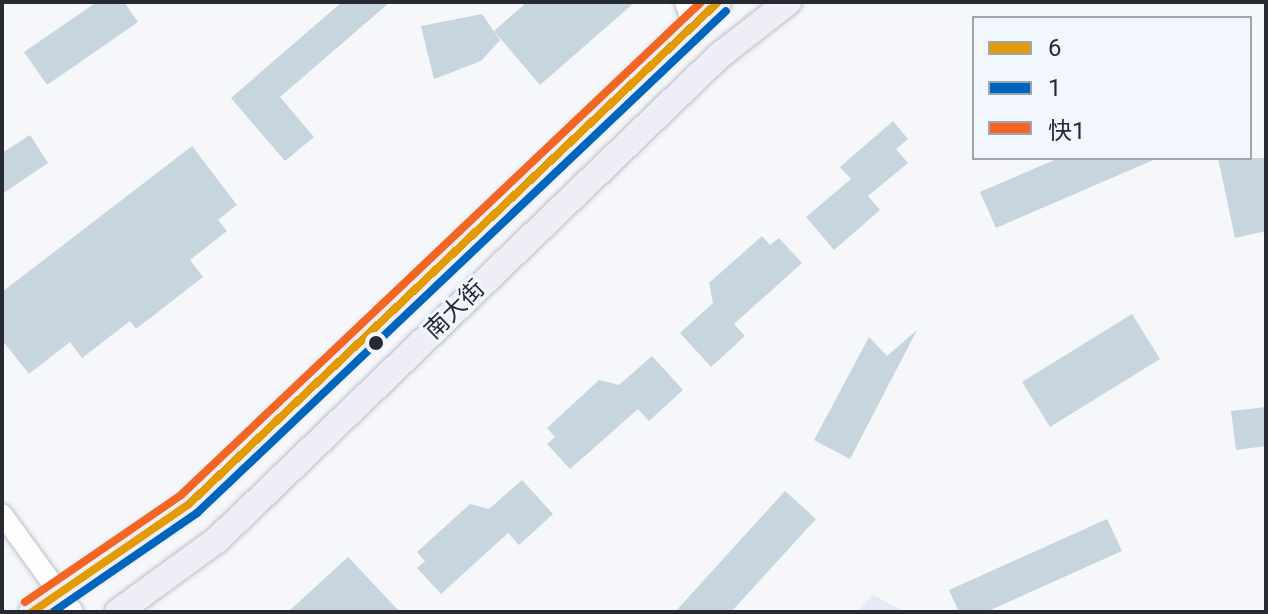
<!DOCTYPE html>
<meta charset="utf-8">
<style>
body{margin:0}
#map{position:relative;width:1268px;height:614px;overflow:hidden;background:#f5f7fa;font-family:Roboto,"Noto Sans SC",sans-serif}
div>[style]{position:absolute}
.built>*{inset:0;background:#e4eaf3}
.building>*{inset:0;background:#c6d5de}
.roads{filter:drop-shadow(0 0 2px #bcbfc4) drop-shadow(0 0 2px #bcbfc4)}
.tertiary>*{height:20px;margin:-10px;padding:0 10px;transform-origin:10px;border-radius:10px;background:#fefefe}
.primary>*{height:26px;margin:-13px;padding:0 13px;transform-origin:13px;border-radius:13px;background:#efeef6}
.bus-1>*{height:8px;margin:-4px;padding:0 4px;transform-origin:4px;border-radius:4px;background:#e29a05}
.bus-2>*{height:8px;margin:-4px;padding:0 4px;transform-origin:4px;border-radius:4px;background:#0065bd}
.bus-3>*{height:8px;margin:-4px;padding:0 4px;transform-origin:4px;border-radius:4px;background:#f26522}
.dots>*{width:22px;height:22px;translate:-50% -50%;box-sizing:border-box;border:4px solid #f2f6fd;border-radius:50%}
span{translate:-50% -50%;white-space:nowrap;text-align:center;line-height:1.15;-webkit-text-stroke:6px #f2f6fd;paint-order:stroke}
.street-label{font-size:24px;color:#262a31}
.frame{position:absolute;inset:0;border:4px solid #262a31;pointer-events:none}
.legend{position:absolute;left:972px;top:16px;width:280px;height:144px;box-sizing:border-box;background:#f2f6fd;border:2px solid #a0a4ab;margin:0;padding:10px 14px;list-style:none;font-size:24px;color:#262a31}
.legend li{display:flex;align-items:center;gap:16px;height:40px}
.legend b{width:40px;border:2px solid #a0a4ab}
</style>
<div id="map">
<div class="built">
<div style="clip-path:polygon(873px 595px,905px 612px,856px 612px)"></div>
</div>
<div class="building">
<div style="clip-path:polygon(97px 2px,124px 2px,138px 22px,47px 85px,24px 52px)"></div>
<div style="clip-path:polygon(342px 2px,390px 2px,280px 97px,314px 137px,285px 161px,231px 98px)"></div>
<div style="clip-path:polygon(527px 2px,635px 2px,540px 85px,494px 31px)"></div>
<div style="clip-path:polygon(482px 14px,500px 40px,481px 61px,434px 79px,421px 26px)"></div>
<div style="clip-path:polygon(893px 121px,908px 139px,896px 149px,908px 163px,868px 196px,880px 210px,834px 250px,806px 217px,851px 179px,840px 167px)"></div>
<div style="clip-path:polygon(30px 135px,48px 163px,2px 194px,2px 153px)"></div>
<div style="clip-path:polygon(192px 146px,237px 205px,218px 220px,227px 231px,190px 260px,203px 277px,136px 329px,130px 321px,82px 358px,70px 342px,29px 374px,2px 340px,2px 292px)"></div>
<div style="clip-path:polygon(1059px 158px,1158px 158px,996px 228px,980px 192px)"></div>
<div style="clip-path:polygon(1218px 158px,1266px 158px,1266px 231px,1235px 238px)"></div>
<div style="clip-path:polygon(762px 236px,770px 245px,779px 238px,802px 263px,734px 324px,745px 336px,711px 367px,680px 333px,713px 303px,709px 283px)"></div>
<div style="clip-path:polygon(1132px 314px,1160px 359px,1050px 427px,1022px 382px)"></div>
<div style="clip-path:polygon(917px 330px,850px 459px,814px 440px,869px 337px,887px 356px)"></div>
<div style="clip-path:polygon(652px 356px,683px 390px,649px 421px,638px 409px,570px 469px,547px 444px,555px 437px,547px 428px,599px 380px,619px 385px)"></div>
<div style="clip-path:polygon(1266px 407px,1266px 446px,1236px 450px,1231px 411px)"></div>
<div style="clip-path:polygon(522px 480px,553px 514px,519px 545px,508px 533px,441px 594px,417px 568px,425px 561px,417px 552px,470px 504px,489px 509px)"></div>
<div style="clip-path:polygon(785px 491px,816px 519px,731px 612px,675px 612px)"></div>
<div style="clip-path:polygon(1107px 519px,1122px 551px,986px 612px,959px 612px,949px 590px)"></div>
<div style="clip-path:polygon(348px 557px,400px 612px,288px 612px)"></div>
</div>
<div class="roads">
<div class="tertiary">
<div style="left:685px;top:2px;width:21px;rotate:71deg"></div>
<div style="left:2px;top:514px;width:121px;rotate:54.1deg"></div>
</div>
<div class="primary">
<div style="left:32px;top:612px;width:191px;rotate:-34.5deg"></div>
<div style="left:189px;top:504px;width:729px;rotate:-43.5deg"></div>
<div style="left:118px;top:612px;width:124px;rotate:-36.1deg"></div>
<div style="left:218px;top:539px;width:696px;rotate:-43.95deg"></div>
<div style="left:719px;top:56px;width:88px;rotate:-38deg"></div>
</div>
</div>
<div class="bus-1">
<div style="left:32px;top:612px;width:191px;rotate:-34.5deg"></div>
<div style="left:189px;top:504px;width:729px;rotate:-43.5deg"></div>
</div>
<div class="bus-2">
<div style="left:53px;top:612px;width:175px;rotate:-34.5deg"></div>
<div style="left:197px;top:513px;width:729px;rotate:-43.5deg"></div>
</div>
<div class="bus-3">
<div style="left:25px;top:602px;width:189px;rotate:-34.4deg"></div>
<div style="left:181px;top:495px;width:717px;rotate:-43.47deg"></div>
</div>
<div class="dots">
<div style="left:376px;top:343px;background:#262a31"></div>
</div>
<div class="street-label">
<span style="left:455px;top:310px;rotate:-44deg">南大街</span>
</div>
<div class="frame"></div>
<ul class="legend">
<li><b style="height:10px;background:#e29a05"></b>6</li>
<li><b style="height:10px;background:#0065bd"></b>1</li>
<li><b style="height:10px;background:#f26522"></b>快1</li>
</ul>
</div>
